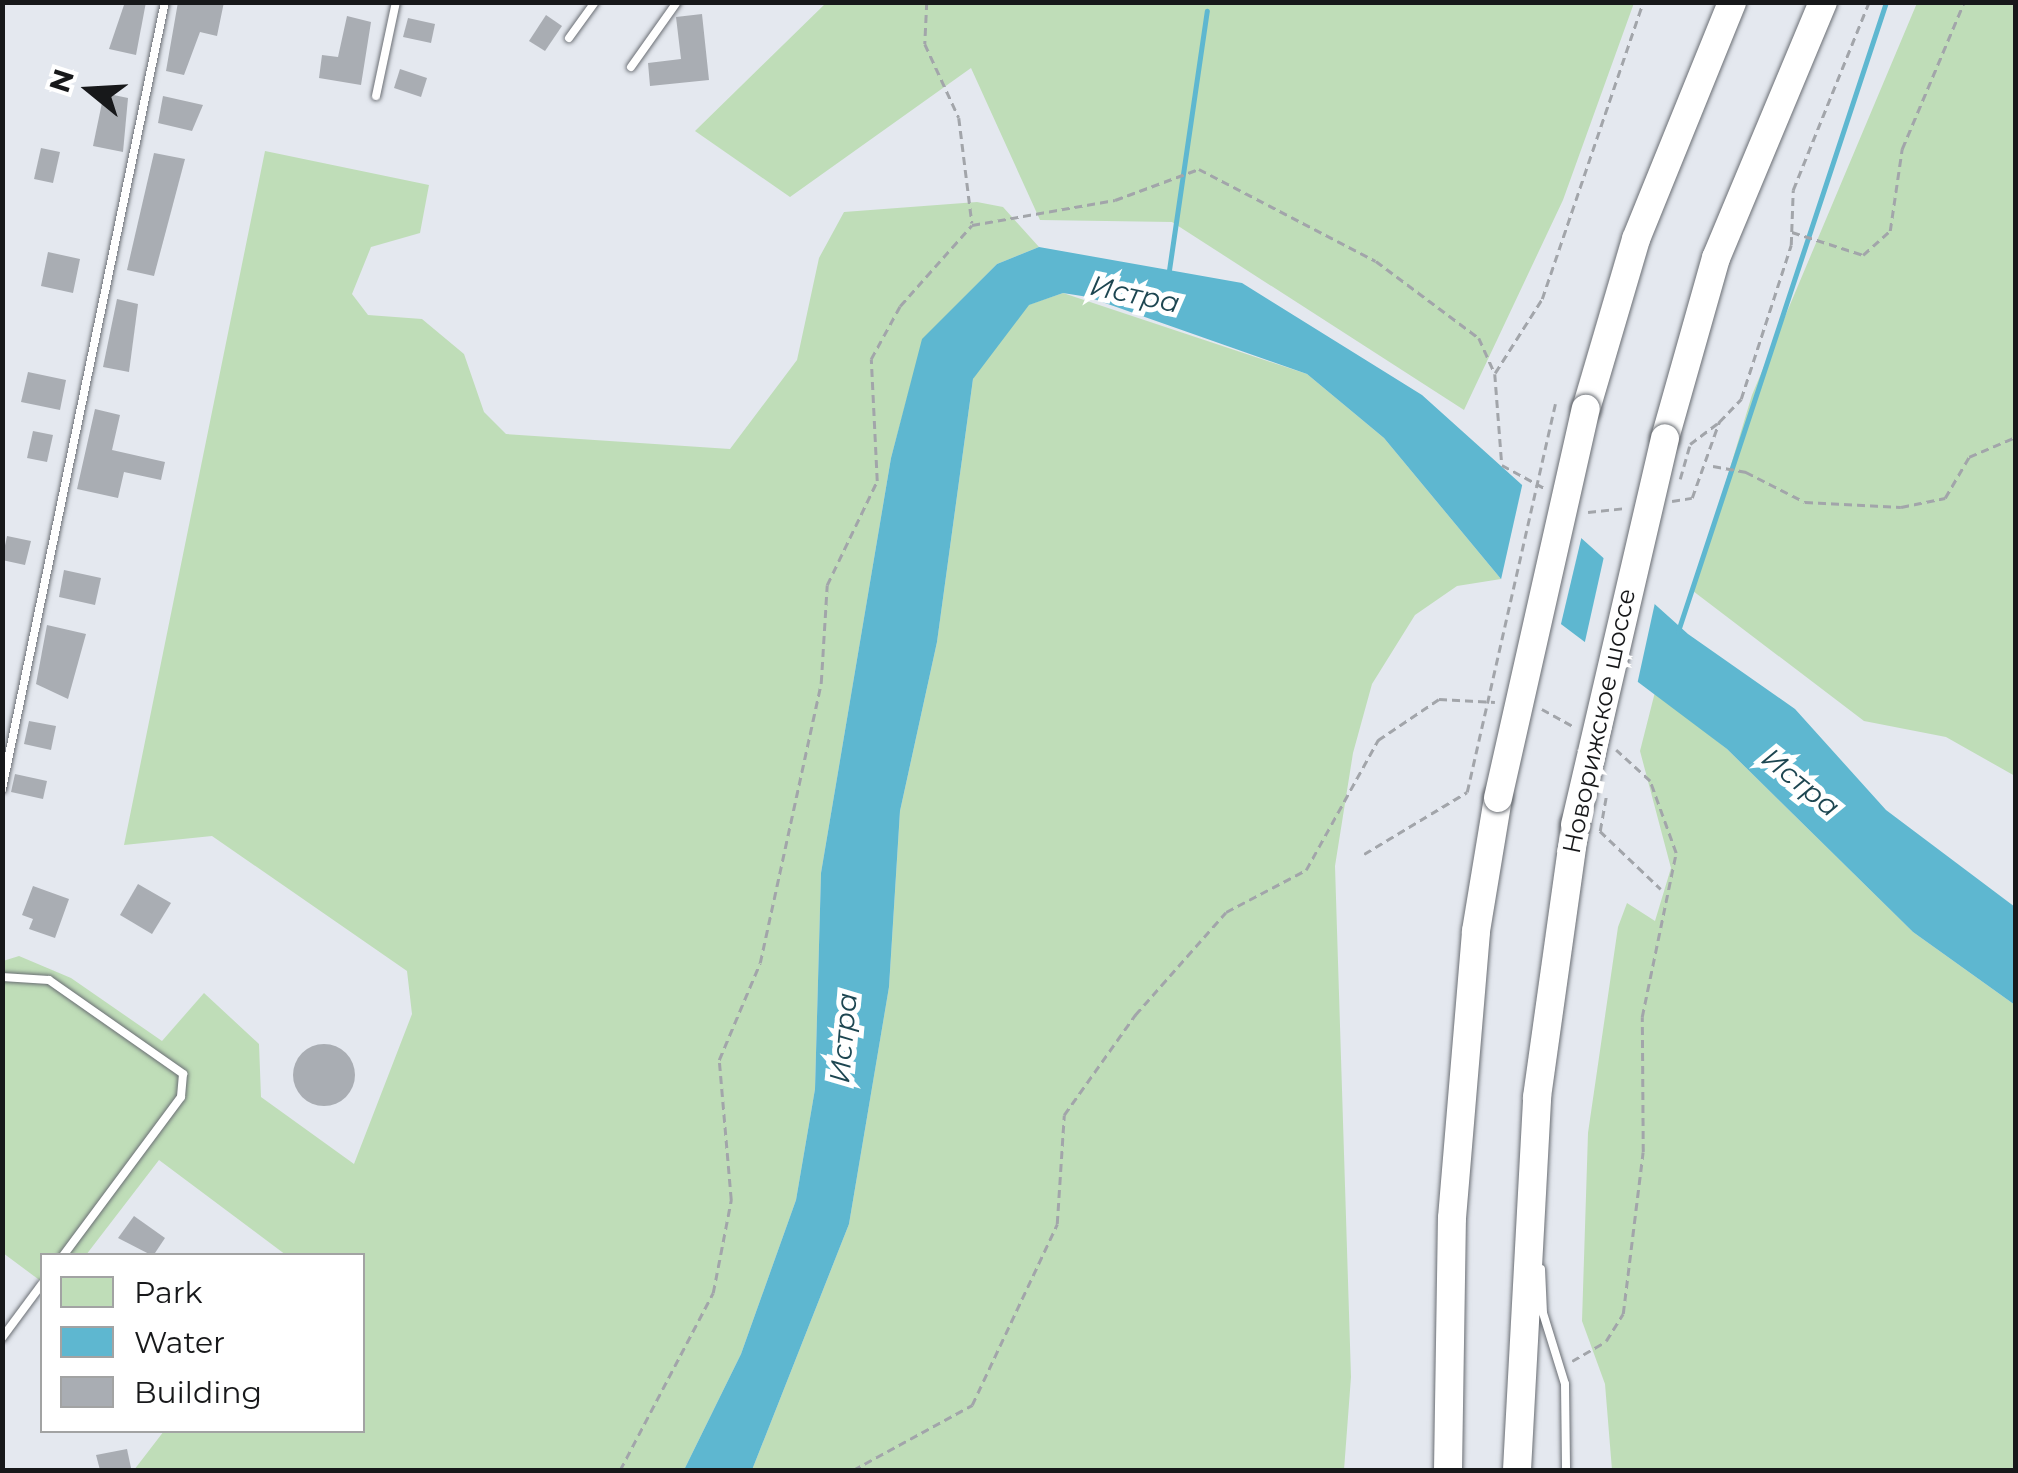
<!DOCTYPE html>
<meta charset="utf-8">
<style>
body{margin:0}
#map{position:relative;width:2018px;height:1473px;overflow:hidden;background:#e4e8ef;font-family:Montserrat,sans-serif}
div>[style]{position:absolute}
.green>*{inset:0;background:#bfddb8}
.water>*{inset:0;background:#5eb7d0}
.pier>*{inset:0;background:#e4e8ef}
.stream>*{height:5px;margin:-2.5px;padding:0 2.5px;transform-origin:2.5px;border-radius:2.5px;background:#5eb7d0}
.building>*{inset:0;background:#a9adb3}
.round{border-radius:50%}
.path>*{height:2.5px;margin-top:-1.25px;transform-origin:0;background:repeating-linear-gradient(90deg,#a2a5aa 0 8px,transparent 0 13px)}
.roads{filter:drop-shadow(0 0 2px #6a6e74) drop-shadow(0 0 2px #6a6e74)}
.service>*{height:8px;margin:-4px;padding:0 4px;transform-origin:4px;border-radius:4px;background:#fff}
.motorway>*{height:28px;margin:-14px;padding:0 14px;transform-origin:14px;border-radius:14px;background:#fff}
.path-bridge>*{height:2.5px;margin-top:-1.25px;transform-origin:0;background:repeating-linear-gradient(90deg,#a2a5aa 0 8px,transparent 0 13px)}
.bridges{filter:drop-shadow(0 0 2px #6a6e74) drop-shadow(0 0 2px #6a6e74)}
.motorway-bridge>*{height:28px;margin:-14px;padding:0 14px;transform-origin:14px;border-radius:14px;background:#fff}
span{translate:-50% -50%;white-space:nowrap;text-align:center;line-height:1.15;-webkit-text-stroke:10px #fff;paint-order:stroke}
.street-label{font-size:25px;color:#17181a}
.water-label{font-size:28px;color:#1d4651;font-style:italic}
.frame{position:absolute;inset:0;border:5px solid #17181a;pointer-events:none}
.legend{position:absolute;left:40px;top:1253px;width:325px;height:180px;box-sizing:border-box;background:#fff;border:2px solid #a2a3a3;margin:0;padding:12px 18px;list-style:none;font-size:30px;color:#17181a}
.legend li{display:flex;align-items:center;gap:20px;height:50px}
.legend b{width:50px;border:2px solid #a2a3a3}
.north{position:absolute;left:40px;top:40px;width:100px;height:100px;-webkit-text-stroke:8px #fff;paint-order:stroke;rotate:288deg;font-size:28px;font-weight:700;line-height:40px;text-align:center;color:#17181a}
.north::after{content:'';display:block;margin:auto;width:35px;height:45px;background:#17181a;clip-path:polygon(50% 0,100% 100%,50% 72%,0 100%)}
</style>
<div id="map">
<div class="green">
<div style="clip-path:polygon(826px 3px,826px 2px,1634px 3px,1563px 200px,1464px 410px,1172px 222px,1040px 220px,971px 68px,790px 197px,695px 131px)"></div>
<div style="clip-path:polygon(1917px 3px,2015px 3px,2015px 776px,1946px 737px,1864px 721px,1693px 591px,1752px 395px)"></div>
<div style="clip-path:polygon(265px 151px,429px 185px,420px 233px,371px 247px,352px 294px,368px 315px,422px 319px,464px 354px,484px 412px,506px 434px,730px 449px,797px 360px,819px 258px,844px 212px,977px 202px,1003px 207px,1039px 247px,997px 264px,923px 339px,891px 458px,821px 873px,815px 1089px,796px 1200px,741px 1354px,684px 1470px,134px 1470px,164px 1431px,362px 1430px,362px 1256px,286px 1255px,159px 1160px,86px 1255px,42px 1256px,42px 1282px,3px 1253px,3px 961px,19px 956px,71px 978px,162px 1041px,204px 993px,259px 1044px,261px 1097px,354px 1164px,412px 1014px,407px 971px,212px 836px,124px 845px)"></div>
<div style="clip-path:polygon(1063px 293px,1307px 374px,1384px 438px,1501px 579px,1457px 586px,1415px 615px,1372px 684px,1353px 753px,1335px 866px,1351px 1377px,1344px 1470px,752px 1470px,849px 1224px,889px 987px,900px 811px,937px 642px,973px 379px,1002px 329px,1028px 305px)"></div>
<div style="clip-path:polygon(1655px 692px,1727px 749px,1913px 932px,2015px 1005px,2015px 1470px,1612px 1470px,1605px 1384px,1582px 1321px,1588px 1133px,1618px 927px,1627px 903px,1655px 921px,1671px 868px,1640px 751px)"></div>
</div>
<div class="water">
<div style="clip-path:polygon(1039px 247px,1242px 283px,1422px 395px,1688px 634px,1795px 709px,1886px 810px,2015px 907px,2015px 1005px,1913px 932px,1727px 749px,1501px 579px,1384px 438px,1307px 374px,1088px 297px,1063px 293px,1029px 305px,973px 379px,937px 642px,900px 811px,889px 987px,849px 1224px,752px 1470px,684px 1470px,741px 1354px,796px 1200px,815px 1089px,821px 873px,891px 458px,922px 339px,997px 264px)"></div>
</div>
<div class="pier">
<div style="clip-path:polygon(1524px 477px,1583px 531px,1560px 628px,1500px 584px)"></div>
<div style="clip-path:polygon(1605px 552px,1656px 598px,1637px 685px,1584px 646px)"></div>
</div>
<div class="stream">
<div style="left:1169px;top:270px;width:262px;rotate:-81.7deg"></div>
<div style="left:1678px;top:631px;width:662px;rotate:-71.7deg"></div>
</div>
<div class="building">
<div style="clip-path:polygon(125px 2px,146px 2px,136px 55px,109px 49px)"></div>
<div style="clip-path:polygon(178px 2px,224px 2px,217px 36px,200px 32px,184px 75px,166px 71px)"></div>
<div style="clip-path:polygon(702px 14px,709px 80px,650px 86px,648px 63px,681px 59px,676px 17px)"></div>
<div style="clip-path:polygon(546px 15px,562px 26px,545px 51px,529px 41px)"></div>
<div style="clip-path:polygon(347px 16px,371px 22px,361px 85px,319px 78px,322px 55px,338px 57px)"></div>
<div style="clip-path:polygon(408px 18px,435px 24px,431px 43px,403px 37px)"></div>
<div style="clip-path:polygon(400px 69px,427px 78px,421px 97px,394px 88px)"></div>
<div style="clip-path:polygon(104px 93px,128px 98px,123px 152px,93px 146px)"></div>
<div style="clip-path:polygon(163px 96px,203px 105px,192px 131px,158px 123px)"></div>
<div style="clip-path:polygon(41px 148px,60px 152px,53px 183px,34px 179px)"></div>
<div style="clip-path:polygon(154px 153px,185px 159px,154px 276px,127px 270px)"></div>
<div style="clip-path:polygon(48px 252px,80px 259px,73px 293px,41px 286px)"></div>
<div style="clip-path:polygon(117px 299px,138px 304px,129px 372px,103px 367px)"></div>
<div style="clip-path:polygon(28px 372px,66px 380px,60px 410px,21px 402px)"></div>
<div style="clip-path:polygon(95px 409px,120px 415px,112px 450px,165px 462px,161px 480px,124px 472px,118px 498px,77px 489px)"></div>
<div style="clip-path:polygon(33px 431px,53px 435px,47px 462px,27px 458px)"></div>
<div style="clip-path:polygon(7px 536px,31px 541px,25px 565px,2px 560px)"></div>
<div style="clip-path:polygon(64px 570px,101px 578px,95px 605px,59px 597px)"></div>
<div style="clip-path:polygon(47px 625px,86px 634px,68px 699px,36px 684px)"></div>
<div style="clip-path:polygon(29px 721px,56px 726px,51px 750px,24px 744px)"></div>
<div style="clip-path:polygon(15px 774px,47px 781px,43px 799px,11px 792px)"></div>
<div style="clip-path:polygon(138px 884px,171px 903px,152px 934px,120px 915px)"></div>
<div style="clip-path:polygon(33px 886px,69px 899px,55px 938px,29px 929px,33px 919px,22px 915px)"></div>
<div class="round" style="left:293px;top:1044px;width:62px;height:62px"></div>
<div style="clip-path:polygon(134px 1216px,165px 1238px,153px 1256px,118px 1238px)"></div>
<div style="clip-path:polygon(127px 1449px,131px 1468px,100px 1470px,96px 1455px)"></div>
</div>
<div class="path">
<div style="left:927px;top:2px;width:42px;rotate:92.7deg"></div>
<div style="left:925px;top:44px;width:81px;rotate:65.3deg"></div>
<div style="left:959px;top:118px;width:106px;rotate:82.9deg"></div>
<div style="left:1792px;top:232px;width:75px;rotate:17.9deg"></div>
<div style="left:1863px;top:255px;width:36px;rotate:-42deg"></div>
<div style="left:1890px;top:231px;width:83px;rotate:-81.7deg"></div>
<div style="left:1902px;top:149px;width:160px;rotate:-67.1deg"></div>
<div style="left:1495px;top:373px;width:88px;rotate:-57.6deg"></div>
<div style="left:1542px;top:299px;width:314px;rotate:-71.2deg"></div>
<div style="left:1690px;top:444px;width:34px;rotate:-37deg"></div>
<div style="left:1713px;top:466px;width:34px;rotate:10deg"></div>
<div style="left:1746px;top:472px;width:66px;rotate:27deg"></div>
<div style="left:1805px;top:502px;width:96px;rotate:3deg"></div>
<div style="left:1901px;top:507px;width:45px;rotate:-11.6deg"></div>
<div style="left:1945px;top:498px;width:48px;rotate:-59.7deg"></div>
<div style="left:1969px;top:457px;width:51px;rotate:-23.1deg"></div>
<div style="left:1672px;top:501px;width:20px;rotate:-9deg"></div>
<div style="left:1692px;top:498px;width:81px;rotate:-70.4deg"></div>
<div style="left:1719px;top:422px;width:32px;rotate:-46deg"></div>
<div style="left:1741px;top:399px;width:162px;rotate:-72deg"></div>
<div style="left:1791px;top:245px;width:55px;rotate:-87.9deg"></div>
<div style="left:1793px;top:190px;width:203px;rotate:-68deg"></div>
<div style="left:1588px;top:512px;width:37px;rotate:-6deg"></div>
<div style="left:1542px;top:709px;width:37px;rotate:29deg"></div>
<div style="left:1600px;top:831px;width:84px;rotate:43.6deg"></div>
<div style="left:1364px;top:854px;width:120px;rotate:-31deg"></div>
<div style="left:1572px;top:1361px;width:39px;rotate:-30deg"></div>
<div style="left:1606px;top:1341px;width:32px;rotate:-58deg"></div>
<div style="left:1623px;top:1314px;width:163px;rotate:-83deg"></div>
<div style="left:1643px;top:1152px;width:135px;rotate:-90.4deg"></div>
<div style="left:1642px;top:1017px;width:167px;rotate:-78.3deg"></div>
<div style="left:1676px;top:853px;width:77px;rotate:-109.9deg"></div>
<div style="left:1650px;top:781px;width:46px;rotate:-137.6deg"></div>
<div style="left:620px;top:1470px;width:200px;rotate:-62.3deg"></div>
<div style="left:713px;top:1293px;width:95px;rotate:-79deg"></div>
<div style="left:731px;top:1200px;width:141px;rotate:-94.9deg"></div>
<div style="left:719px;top:1060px;width:105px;rotate:-67.1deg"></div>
<div style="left:760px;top:963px;width:287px;rotate:-77.7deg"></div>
<div style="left:821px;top:683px;width:98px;rotate:-86.5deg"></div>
<div style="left:827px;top:585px;width:115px;rotate:-64.3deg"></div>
<div style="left:877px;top:481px;width:122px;rotate:-92.8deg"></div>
<div style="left:871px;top:359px;width:60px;rotate:-61.3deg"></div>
<div style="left:900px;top:306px;width:108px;rotate:-48.4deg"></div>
<div style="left:972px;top:225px;width:145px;rotate:-9.9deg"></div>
<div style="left:1115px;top:200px;width:90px;rotate:-20.3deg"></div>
<div style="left:1199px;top:169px;width:199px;rotate:27.5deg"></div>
<div style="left:1376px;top:261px;width:129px;rotate:36.8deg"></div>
<div style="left:1479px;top:338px;width:39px;rotate:66deg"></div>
<div style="left:1495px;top:374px;width:91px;rotate:85.6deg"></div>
<div style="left:1502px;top:465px;width:50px;rotate:28.6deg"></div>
<div style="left:853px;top:1470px;width:136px;rotate:-28.6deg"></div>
<div style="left:972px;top:1405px;width:200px;rotate:-64.8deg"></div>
<div style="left:1057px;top:1224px;width:109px;rotate:-86.3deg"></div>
<div style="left:1064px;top:1115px;width:123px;rotate:-54.6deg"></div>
<div style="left:1135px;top:1015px;width:137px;rotate:-48.5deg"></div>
<div style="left:1226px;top:912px;width:90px;rotate:-27.7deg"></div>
<div style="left:1306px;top:870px;width:149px;rotate:-61deg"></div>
<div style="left:1378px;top:740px;width:73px;rotate:-33.9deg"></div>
<div style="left:1439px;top:699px;width:56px;rotate:3.1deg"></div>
</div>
<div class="roads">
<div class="service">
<div style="left:569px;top:38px;width:44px;rotate:-54.2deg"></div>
<div style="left:631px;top:67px;width:80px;rotate:-54.7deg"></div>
<div style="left:376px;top:96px;width:96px;rotate:-78deg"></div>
<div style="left:2px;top:789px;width:804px;rotate:-78.3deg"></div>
<div style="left:2px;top:977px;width:47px;rotate:3.7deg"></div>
<div style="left:49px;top:980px;width:164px;rotate:35deg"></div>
<div style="left:183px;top:1074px;width:23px;rotate:95deg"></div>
<div style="left:181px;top:1097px;width:198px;rotate:126.6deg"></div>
<div style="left:1541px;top:1269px;width:44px;rotate:87.4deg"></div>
<div style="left:1543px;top:1313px;width:74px;rotate:72.8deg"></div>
<div style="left:1565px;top:1384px;width:86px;rotate:89.3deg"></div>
<div style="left:2px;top:1338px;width:67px;rotate:-53.5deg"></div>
</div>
<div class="motorway">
<div style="left:1586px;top:409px;width:177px;rotate:-73.6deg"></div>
<div style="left:1636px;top:239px;width:256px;rotate:-67.9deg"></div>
<div style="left:1665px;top:438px;width:187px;rotate:-74.2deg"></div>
<div style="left:1716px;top:258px;width:277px;rotate:-67.3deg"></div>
<div style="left:1448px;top:1470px;width:252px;rotate:-89.1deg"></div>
<div style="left:1452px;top:1218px;width:288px;rotate:-85.2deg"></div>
<div style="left:1476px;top:931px;width:135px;rotate:-80.6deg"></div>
<div style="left:1517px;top:1470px;width:374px;rotate:-86.9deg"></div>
<div style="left:1537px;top:1097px;width:275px;rotate:-82deg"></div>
</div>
</div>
<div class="path-bridge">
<div style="left:1680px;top:479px;width:36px;rotate:-74deg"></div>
<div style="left:1467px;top:792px;width:401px;rotate:-77.2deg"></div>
<div style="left:1600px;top:831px;width:34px;rotate:-80deg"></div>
</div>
<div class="bridges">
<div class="motorway-bridge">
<div style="left:1498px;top:798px;width:399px;rotate:-77.3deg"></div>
<div style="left:1575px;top:825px;width:397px;rotate:-76.9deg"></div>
</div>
</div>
<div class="street-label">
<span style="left:1599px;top:721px;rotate:-78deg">Новорижское шоссе</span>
</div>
<div class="water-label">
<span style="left:1135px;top:294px;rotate:12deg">Истра</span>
<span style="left:1801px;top:782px;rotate:39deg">Истра</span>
<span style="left:843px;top:1038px;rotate:-85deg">Истра</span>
</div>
<div class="frame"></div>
<ul class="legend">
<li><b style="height:28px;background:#bfddb8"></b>Park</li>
<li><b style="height:28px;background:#5eb7d0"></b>Water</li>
<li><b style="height:28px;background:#a9adb3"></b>Building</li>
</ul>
<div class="north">N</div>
</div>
